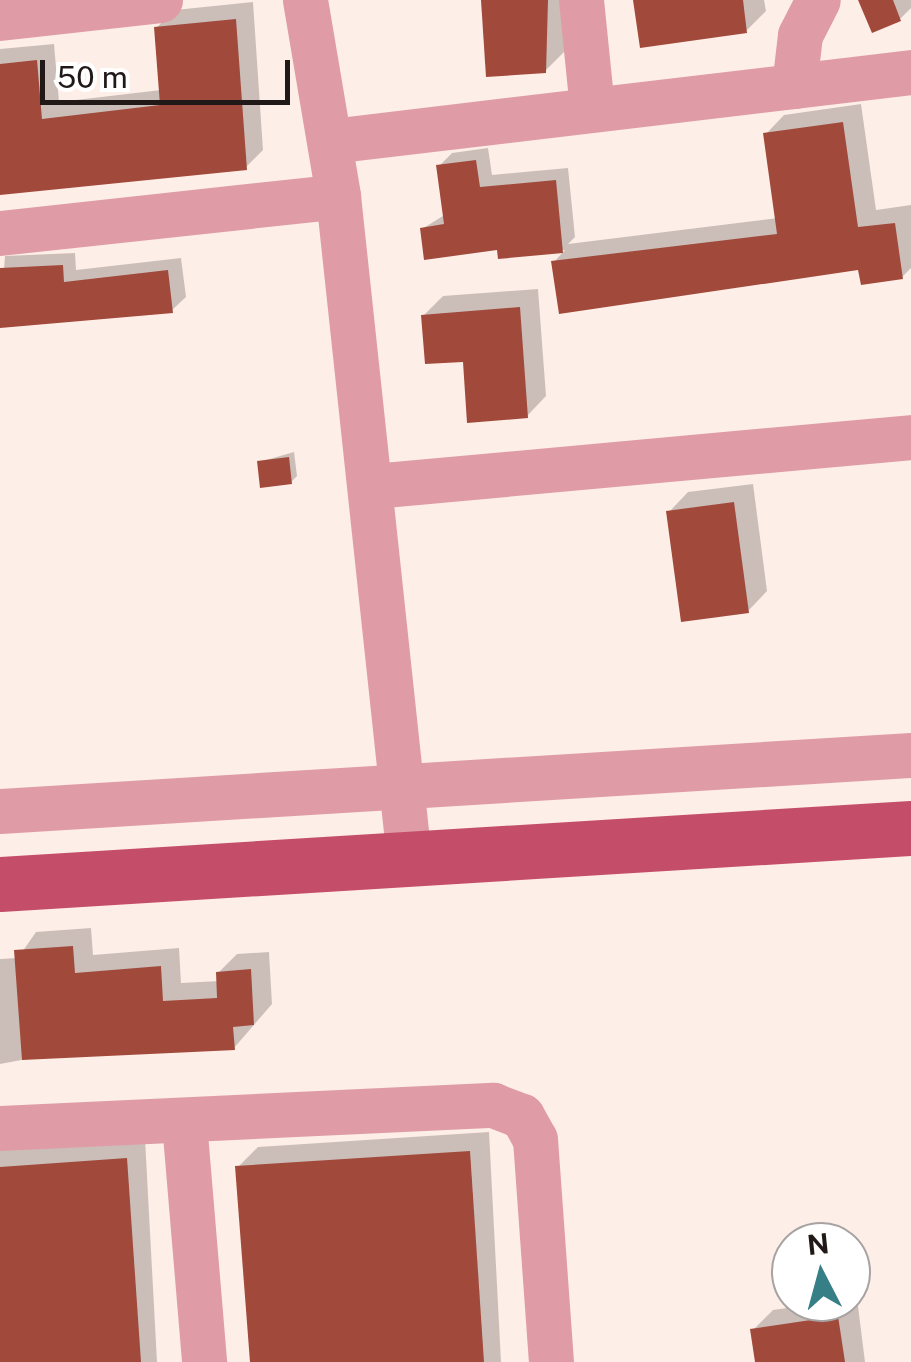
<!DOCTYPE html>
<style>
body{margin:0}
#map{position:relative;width:911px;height:1362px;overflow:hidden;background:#feeee8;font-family:"Public Sans",sans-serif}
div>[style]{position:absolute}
.shadow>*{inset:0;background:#0003}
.building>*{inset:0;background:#a14a3b}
.minor>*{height:45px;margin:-22.5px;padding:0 22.5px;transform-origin:22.5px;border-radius:22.5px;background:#df9ca7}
.major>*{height:55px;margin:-27.5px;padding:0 27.5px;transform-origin:27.5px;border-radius:27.5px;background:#c44e69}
span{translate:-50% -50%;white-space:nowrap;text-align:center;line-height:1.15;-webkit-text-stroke:10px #fff;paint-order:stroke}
.north{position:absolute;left:771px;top:1222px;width:100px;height:100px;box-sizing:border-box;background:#fff;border:2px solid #a6a3a2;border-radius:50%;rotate:354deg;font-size:28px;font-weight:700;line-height:40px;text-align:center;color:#201917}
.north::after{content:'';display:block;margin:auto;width:35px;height:45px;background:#377f87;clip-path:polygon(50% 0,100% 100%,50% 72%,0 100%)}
.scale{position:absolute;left:40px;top:60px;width:250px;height:45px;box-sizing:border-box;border:5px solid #201917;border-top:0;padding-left:12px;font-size:30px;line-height:35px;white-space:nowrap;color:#201917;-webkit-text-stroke:8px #fff;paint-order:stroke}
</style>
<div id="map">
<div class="shadow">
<div style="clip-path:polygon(484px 0,568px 0,565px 51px,545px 71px)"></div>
<div style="clip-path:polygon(635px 0,764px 0,766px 11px,746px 31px)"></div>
<div style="clip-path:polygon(860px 0,911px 0,911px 8px,900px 19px)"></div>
<div style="clip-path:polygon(253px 2px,263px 150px,245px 168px,0 193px,0 49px,54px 44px,59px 102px,161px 90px,156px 28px,175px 10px)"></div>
<div style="clip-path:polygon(861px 104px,876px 210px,911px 205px,911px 268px,902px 277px,861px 268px,554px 262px,565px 250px,500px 256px,499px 247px,422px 229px,446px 214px,439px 166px,452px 153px,488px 148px,492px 175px,568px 168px,575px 237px,568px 244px,778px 218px,766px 134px,784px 115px)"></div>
<div style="clip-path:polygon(75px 253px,76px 270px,181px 258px,186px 297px,172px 310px,0 325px,5px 256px)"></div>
<div style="clip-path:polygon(538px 289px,546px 396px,527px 416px,423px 316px,443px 296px)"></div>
<div style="clip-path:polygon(294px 452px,297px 476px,291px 482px,259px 462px)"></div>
<div style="clip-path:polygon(753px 484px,767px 591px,748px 611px,669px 512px,688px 492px)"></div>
<div style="clip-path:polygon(91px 928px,93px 955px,179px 948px,181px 983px,219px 981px,218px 973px,237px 954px,269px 952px,272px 1004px,234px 1048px,43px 1056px,0 1064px,0 959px,18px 958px,36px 932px)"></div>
<div style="clip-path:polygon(489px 1132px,501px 1362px,253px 1362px,238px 1167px,258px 1147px)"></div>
<div style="clip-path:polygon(145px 1139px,157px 1362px,0 1362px,0 1147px)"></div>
<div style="clip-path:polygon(857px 1298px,865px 1362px,758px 1362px,753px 1330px,773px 1310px)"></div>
</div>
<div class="building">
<div style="clip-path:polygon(481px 0,548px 0,546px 73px,486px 77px)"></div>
<div style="clip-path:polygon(633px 0,743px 0,747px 33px,640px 48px)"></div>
<div style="clip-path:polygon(858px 0,893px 0,901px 21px,872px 33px)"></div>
<div style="clip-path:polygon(236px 19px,247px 170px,0 195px,0 64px,37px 60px,42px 119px,160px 105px,154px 27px)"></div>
<div style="clip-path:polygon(843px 122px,858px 227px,895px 223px,903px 279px,861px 285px,858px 270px,559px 314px,551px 261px,777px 234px,763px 133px)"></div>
<div style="clip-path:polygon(476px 160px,480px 187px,556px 180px,563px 253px,498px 259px,497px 250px,424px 260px,420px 228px,444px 224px,436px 165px)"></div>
<div style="clip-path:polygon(63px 265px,64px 282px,168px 270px,173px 313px,0 328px,0 268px)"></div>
<div style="clip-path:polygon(520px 307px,528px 418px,467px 423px,463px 362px,425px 364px,421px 315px)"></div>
<div style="clip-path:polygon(289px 457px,292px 484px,260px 488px,257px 461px)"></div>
<div style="clip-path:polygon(734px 502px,749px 613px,681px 622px,666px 511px)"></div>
<div style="clip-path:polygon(73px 946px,75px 973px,161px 966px,163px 1001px,217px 998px,216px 972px,251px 969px,254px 1025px,233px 1027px,235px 1050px,22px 1060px,14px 950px)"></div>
<div style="clip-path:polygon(470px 1151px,484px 1362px,250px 1362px,235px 1166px)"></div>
<div style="clip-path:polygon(127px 1158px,141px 1362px,0 1362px,0 1167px)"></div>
<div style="clip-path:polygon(838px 1316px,845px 1362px,755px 1362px,750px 1329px)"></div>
</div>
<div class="minor">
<div style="left:305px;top:0;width:199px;rotate:80.4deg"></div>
<div style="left:338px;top:196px;width:667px;rotate:83.89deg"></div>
<div style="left:581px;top:0;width:110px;rotate:84.2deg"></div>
<div style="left:0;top:18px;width:161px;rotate:-6.4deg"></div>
<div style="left:794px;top:86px;width:51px;rotate:-83.3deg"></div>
<div style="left:800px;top:35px;width:39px;rotate:-63deg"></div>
<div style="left:331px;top:141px;width:584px;rotate:-6.78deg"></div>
<div style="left:0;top:233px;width:340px;rotate:-6.2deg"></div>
<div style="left:373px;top:486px;width:540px;rotate:-5.2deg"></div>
<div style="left:0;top:811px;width:913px;rotate:-3.52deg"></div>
<div style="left:184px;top:1122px;width:241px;rotate:85.2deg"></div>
<div style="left:0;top:1128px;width:494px;rotate:-2.7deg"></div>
<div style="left:493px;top:1105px;width:31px;rotate:21deg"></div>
<div style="left:522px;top:1116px;width:26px;rotate:61deg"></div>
<div style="left:535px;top:1139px;width:224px;rotate:85.9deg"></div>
</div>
<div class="major">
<div style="left:0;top:884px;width:913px;rotate:-3.52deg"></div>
</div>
<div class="north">N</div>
<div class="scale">50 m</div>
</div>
